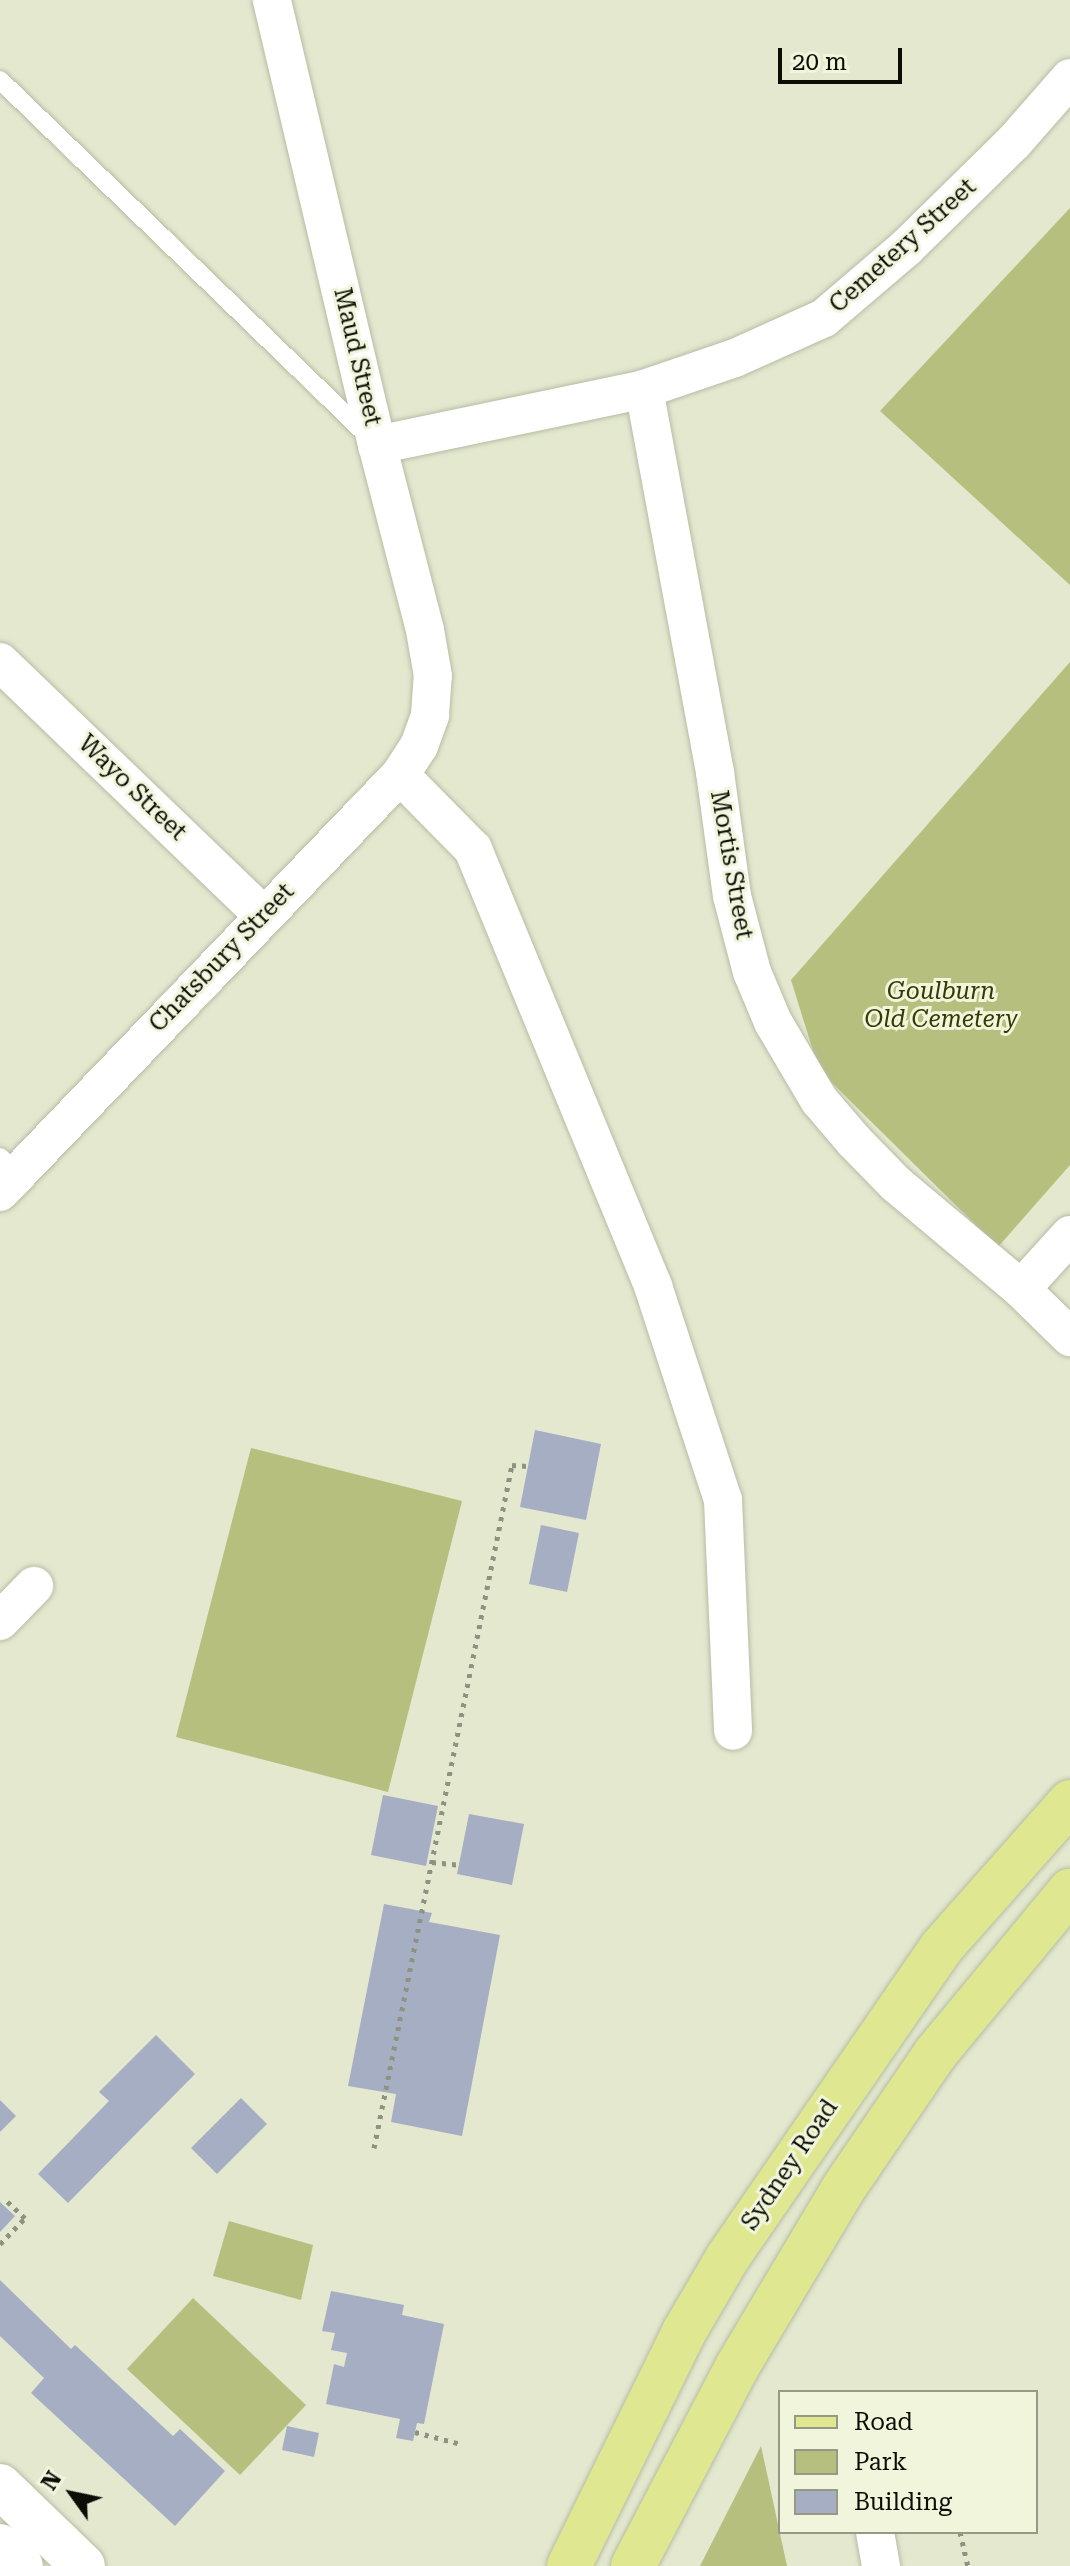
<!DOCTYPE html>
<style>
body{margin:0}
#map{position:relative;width:1070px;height:2566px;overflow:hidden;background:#e3e8cf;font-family:"Roboto Serif",serif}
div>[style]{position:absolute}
.green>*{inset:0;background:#b6bf7e}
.building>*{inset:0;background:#a6aec4}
.path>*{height:5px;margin-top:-2.5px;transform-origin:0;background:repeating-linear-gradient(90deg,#8e9280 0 4px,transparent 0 10px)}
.roads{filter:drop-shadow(0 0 2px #b7bca4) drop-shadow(0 0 2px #b7bca4)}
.service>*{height:18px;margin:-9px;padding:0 9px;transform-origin:9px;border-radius:9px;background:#fff}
.minor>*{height:38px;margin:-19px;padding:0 19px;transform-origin:19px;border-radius:19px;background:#fff}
.secondary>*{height:44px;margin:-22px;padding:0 22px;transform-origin:22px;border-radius:22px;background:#fff}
.primary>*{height:44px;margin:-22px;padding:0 22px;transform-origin:22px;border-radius:22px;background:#dfe890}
span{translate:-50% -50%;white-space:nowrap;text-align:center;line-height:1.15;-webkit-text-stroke:6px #f0f5dc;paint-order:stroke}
.street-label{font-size:24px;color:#0c0e06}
.park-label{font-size:24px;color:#353b00;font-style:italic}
.legend{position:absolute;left:778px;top:2390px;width:260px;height:144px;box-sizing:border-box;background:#f0f5dc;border:2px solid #959986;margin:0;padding:10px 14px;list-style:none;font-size:24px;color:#0c0e06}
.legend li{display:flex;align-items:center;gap:16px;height:40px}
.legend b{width:40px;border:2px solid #959986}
.north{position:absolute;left:32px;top:2454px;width:80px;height:80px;-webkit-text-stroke:6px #f0f5dc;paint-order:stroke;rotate:303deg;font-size:22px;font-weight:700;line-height:32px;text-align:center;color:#0c0e06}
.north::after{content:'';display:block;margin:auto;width:28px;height:36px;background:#0c0e06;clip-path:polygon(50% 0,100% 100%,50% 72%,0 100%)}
.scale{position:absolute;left:778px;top:48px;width:124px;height:36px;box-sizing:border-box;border:4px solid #0c0e06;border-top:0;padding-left:10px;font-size:24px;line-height:28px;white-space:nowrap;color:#0c0e06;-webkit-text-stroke:6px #f0f5dc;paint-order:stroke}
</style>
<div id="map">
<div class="green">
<div style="clip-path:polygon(1070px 208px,1070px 585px,880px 411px)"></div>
<div style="clip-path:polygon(1070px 662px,1070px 1165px,998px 1247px,819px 1070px,791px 980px)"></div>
<div style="clip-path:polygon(251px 1448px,462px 1501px,388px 1792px,176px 1737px)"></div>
<div style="clip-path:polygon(229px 2221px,313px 2245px,301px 2300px,213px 2276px)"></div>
<div style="clip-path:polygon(193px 2298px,306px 2405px,240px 2475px,127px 2369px)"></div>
<div style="clip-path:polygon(761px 2446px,787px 2566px,700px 2566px)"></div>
</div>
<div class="building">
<div style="clip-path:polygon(535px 1430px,601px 1444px,586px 1520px,520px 1507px)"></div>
<div style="clip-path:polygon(541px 1525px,579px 1533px,567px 1592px,529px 1584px)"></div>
<div style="clip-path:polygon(383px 1795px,438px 1806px,426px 1866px,371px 1855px)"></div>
<div style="clip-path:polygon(469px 1814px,524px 1824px,512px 1885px,457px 1874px)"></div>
<div style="clip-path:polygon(384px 1904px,432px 1913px,429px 1922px,500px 1935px,462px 2136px,391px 2122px,396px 2094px,348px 2086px)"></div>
<div style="clip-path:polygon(156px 2035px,195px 2074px,68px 2203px,38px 2174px,109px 2101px,99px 2092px)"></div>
<div style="clip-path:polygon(241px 2098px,267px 2124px,217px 2174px,191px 2148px)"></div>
<div style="clip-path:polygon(0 2100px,16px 2116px,0 2132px)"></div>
<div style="clip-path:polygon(0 2202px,15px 2216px,0 2232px)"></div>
<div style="clip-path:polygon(0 2280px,71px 2349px,75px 2345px,173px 2436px,180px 2429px,225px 2471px,175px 2526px,31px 2393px,44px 2378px,0 2336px)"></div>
<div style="clip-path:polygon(331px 2291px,404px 2305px,402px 2315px,444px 2324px,424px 2424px,417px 2423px,413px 2441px,396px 2438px,400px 2419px,326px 2404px,334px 2364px,344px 2367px,347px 2353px,331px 2350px,335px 2333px,322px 2331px)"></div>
<div style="clip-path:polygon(287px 2426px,319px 2433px,314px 2457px,282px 2450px)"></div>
</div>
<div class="path">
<div style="left:432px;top:1862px;width:27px;rotate:6deg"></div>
<div style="left:374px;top:2148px;width:697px;rotate:-78.58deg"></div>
<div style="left:512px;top:1465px;width:16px;rotate:4deg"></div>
<div style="left:0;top:2244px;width:36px;rotate:-46deg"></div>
<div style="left:25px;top:2218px;width:26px;rotate:-137deg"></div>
<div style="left:415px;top:2432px;width:48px;rotate:14.6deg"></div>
<div style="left:960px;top:2532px;width:35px;rotate:77deg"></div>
</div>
<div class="roads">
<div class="service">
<div style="left:0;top:80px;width:513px;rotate:44.05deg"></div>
<div style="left:0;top:1157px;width:25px;rotate:43deg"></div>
</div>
<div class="minor">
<div style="left:644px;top:389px;width:390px;rotate:79.5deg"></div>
<div style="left:715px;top:772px;width:125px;rotate:82.2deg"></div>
<div style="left:732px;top:896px;width:79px;rotate:75.3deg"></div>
<div style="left:752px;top:972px;width:54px;rotate:67.2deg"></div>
<div style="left:773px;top:1022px;width:91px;rotate:59.5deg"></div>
<div style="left:819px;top:1100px;width:54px;rotate:49.5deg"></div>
<div style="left:854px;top:1141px;width:60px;rotate:45.7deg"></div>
<div style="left:896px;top:1184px;width:163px;rotate:40deg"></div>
<div style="left:1021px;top:1289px;width:69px;rotate:44.4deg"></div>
<div style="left:377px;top:445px;width:273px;rotate:-11.8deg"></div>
<div style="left:644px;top:389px;width:96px;rotate:-18.8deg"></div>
<div style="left:735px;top:358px;width:98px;rotate:-24.2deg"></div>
<div style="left:824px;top:318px;width:108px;rotate:-40.5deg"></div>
<div style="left:906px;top:248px;width:151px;rotate:-44.5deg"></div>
<div style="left:1014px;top:142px;width:85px;rotate:-48.8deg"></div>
<div style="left:0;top:662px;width:365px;rotate:43.9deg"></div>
<div style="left:400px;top:775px;width:104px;rotate:45.4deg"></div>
<div style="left:473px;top:849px;width:473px;rotate:67.6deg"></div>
<div style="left:653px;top:1286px;width:225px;rotate:71.9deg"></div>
<div style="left:723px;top:1500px;width:231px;rotate:87.5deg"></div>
<div style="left:0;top:1192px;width:578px;rotate:-46.19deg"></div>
<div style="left:400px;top:775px;width:35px;rotate:-57deg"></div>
<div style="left:419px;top:746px;width:33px;rotate:-70deg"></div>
<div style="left:430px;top:715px;width:39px;rotate:-86deg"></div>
<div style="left:433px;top:676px;width:47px;rotate:-99.9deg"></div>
<div style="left:425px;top:630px;width:191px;rotate:-104.5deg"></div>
<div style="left:377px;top:445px;width:457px;rotate:-103.3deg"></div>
<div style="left:1021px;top:1289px;width:73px;rotate:-47.8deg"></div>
<div style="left:0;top:1621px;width:49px;rotate:-45.8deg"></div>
<div style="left:875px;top:2532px;width:35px;rotate:80deg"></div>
</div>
<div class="secondary">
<div style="left:0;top:2486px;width:115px;rotate:43.9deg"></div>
<div style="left:0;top:2546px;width:29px;rotate:44deg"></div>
</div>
<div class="primary">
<div style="left:569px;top:2566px;width:261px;rotate:-63.8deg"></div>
<div style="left:684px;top:2332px;width:87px;rotate:-59.6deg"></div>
<div style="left:728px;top:2257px;width:375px;rotate:-55.4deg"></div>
<div style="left:941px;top:1948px;width:195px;rotate:-48.5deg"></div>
<div style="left:633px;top:2566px;width:225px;rotate:-62.4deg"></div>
<div style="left:737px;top:2367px;width:207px;rotate:-59.2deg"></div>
<div style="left:843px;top:2189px;width:163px;rotate:-55.7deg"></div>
<div style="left:935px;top:2054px;width:212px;rotate:-50.4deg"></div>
</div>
</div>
<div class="street-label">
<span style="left:903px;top:246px;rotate:-42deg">Cemetery Street</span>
<span style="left:357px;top:357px;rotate:77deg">Maud Street</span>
<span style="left:132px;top:788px;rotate:44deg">Wayo Street</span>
<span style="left:731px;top:865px;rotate:80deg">Mortis Street</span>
<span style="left:222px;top:958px;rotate:-46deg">Chatsbury Street</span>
<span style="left:790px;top:2165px;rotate:-56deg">Sydney Road</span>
</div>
<div class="park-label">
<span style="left:941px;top:1006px">Goulburn<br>Old Cemetery</span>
</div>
<ul class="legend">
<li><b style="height:10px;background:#dfe890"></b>Road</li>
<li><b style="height:22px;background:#b6bf7e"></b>Park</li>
<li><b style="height:22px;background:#a6aec4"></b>Building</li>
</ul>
<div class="north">N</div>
<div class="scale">20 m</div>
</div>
